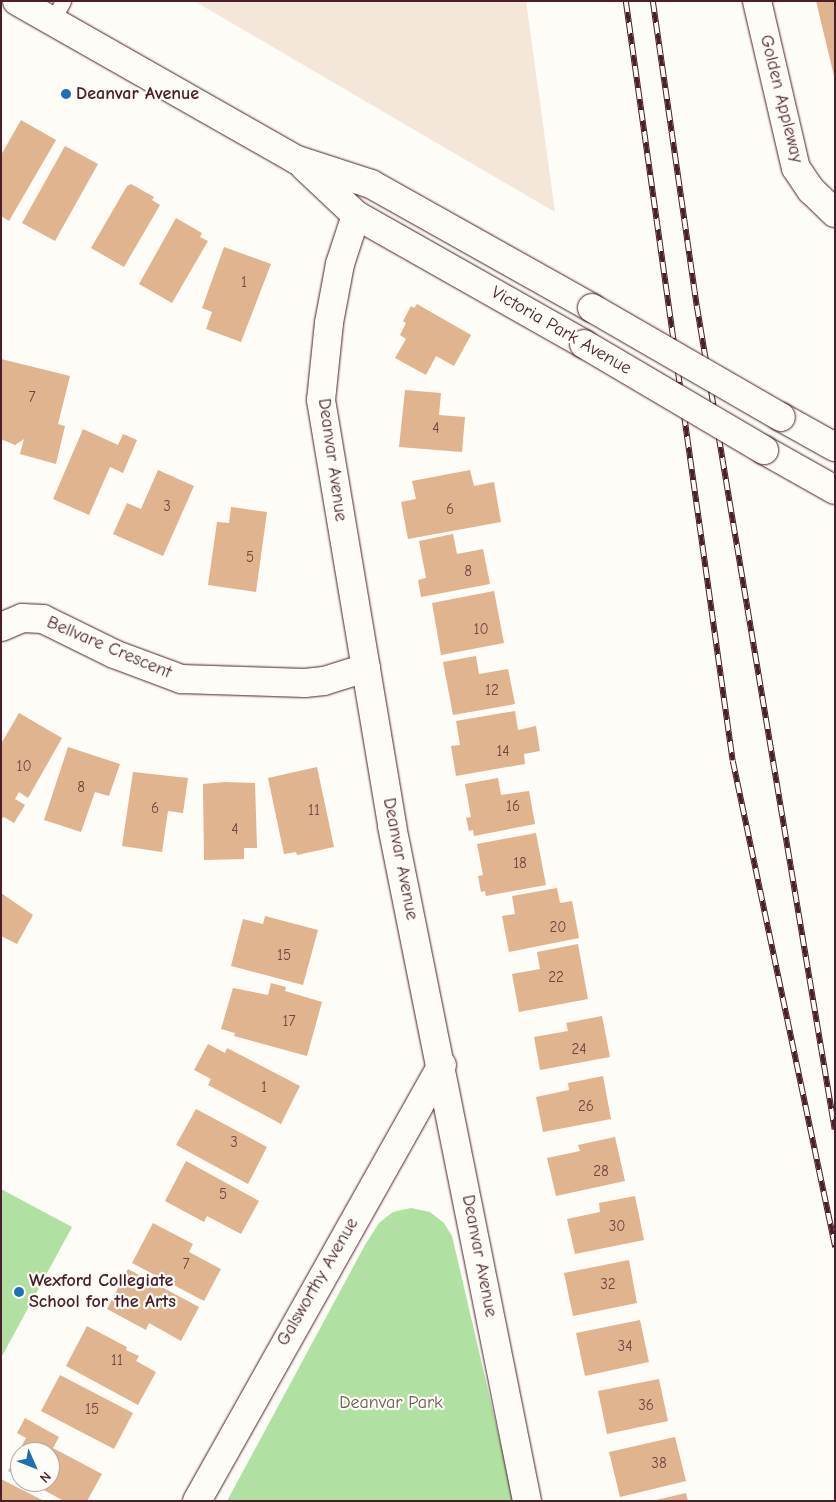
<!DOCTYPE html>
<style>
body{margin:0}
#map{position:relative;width:836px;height:1502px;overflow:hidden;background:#fdfcf7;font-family:"Comic Neue",sans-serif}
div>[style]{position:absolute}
.built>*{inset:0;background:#f4e6d8}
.green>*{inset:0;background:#b0e1a2}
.building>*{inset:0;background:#dfb48f}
.roads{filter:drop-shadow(0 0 1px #4a1f2b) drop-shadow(0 0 1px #4a1f2b)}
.service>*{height:15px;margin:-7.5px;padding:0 7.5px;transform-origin:7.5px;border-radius:7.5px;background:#fdfcf7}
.minor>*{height:28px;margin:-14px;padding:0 14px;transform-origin:14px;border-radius:14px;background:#fdfcf7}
.secondary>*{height:28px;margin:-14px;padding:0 14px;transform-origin:14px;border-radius:14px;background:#fdfcf7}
.rail>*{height:5.5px;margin-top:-2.75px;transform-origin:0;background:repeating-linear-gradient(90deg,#fdfcf7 0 11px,#4a1f2b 0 22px);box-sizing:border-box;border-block:1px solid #4a1f2b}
.bridges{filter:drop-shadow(0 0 1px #4a1f2b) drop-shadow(0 0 1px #4a1f2b)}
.secondary-bridge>*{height:28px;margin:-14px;padding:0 14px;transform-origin:14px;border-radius:14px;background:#fdfcf7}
.dots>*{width:14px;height:14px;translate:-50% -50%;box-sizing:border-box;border:2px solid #fdfcf7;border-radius:50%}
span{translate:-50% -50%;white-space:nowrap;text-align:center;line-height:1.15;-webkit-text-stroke:4.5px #fdfcf7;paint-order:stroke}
.number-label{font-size:15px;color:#6f4444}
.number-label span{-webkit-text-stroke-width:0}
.poi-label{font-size:18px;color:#4a1f2b;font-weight:700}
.left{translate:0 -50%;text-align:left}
.street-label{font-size:18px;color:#4a1f2b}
.park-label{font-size:18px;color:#69594f}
.frame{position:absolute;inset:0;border:2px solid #4a1f2b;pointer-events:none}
.north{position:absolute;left:10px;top:1442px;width:50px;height:50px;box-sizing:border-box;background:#fdfcf7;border:1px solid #b5a4a5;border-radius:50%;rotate:134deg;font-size:14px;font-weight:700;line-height:20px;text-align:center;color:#4a1f2b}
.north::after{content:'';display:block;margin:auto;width:18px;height:22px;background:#1f6fb2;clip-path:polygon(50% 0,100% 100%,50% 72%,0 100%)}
</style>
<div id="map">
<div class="built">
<div style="clip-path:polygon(194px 1px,526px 1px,555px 212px)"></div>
</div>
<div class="green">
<div style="clip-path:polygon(1px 1189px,72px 1227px,1px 1358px)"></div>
<div style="clip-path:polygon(411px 1208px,430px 1212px,444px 1223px,452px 1236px,514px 1501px,227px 1501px,365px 1245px,379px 1223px,393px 1212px)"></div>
</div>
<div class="building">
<div style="clip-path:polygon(816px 1px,835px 1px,835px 76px,834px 76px)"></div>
<div style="clip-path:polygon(21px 120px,56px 140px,9px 221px,1px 216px,1px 155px)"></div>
<div style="clip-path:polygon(65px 146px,98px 164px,55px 241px,22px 223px)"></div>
<div style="clip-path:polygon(131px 184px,154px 197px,152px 200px,160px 205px,124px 267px,91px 248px,127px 186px)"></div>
<div style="clip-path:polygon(176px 218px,202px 233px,200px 237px,208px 241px,172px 303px,139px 284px)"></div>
<div style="clip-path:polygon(224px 247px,271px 264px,241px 342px,206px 329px,212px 312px,202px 308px)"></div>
<div style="clip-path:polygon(417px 304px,471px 335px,454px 366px,436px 356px,426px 375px,395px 358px,406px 339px,400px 335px,406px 323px,403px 321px,411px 306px,414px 308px)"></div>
<div style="clip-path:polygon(1px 359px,70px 376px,58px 424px,65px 426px,56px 464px,20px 454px,24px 439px,15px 445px,1px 439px)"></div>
<div style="clip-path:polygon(405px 390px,441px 393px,439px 415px,465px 417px,462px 452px,399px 447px)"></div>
<div style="clip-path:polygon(83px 429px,118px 445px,123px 434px,137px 440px,123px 473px,110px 467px,89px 515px,53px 499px)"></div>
<div style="clip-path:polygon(158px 470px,194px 486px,163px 556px,113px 534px,127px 503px,141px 509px)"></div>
<div style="clip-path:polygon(470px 470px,474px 486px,494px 482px,501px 522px,408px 539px,401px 502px,416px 499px,412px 481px)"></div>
<div style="clip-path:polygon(231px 507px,267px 512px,256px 592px,208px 585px,217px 522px,229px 523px)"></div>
<div style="clip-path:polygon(453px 534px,457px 554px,483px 549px,490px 584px,421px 597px,418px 580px,426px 578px,419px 541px)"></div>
<div style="clip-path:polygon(494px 591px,504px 643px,441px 655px,432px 603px)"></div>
<div style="clip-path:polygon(476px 656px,479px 674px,508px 669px,515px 704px,453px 715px,443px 662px)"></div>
<div style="clip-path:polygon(515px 711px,518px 730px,536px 726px,540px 751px,524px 754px,525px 764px,456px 776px,451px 746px,460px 745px,456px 721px)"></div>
<div style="clip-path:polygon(19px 713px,62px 738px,28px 798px,19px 792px,15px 799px,25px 805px,14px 823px,4px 817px,1px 819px,1px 744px)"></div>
<div style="clip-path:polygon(68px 747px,120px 764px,109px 796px,95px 792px,81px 832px,44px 820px)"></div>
<div style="clip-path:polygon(317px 767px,334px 847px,297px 855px,296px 852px,284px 854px,268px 778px)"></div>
<div style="clip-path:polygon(133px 772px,188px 778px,183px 813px,168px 811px,162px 852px,122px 846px)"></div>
<div style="clip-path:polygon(498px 778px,501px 795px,529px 791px,535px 824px,474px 836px,473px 830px,469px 831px,466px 818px,471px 817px,465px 784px)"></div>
<div style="clip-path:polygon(225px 782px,255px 783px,257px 848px,244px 848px,244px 859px,204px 860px,203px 784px)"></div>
<div style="clip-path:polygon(536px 833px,546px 885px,486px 896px,485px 891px,481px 892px,478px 876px,483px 875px,477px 844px)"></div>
<div style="clip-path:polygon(557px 888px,560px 903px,572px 901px,579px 938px,509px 952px,502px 916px,515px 914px,512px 896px)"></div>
<div style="clip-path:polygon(1px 893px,33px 915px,17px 944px,1px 936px)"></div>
<div style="clip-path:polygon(265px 916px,318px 930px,303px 985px,231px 966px,243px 919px,263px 924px)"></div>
<div style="clip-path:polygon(578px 944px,588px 999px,519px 1012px,512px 974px,540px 969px,537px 952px)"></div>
<div style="clip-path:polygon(271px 983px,286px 987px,285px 991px,322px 1002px,307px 1056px,234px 1036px,235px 1033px,221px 1029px,233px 988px,268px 995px)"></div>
<div style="clip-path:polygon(602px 1016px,610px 1057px,540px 1070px,534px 1037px,568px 1031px,566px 1023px)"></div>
<div style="clip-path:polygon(208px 1044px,225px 1053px,227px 1048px,300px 1086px,281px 1124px,208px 1085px,211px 1079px,194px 1070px)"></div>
<div style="clip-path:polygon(603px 1076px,611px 1119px,543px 1132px,536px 1097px,569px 1090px,568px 1083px)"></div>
<div style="clip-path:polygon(196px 1109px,267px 1147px,248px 1184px,176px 1145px)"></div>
<div style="clip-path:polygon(615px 1137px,625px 1181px,556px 1196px,547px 1158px,580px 1151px,578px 1145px)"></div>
<div style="clip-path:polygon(186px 1161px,259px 1201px,241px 1234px,207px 1216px,204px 1222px,165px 1201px)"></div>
<div style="clip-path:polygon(635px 1196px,644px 1240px,575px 1254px,567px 1219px,600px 1212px,599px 1203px)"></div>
<div style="clip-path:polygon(153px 1223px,193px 1244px,189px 1252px,221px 1269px,204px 1301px,132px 1263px)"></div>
<div style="clip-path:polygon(629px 1260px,637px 1303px,573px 1316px,564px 1273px)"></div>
<div style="clip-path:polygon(128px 1269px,199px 1307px,181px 1341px,149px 1323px,146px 1330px,107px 1309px)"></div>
<div style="clip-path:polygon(640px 1320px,649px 1362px,585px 1376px,576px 1333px)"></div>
<div style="clip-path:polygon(87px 1326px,127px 1347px,126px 1350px,139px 1356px,136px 1361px,156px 1372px,138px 1405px,66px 1366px)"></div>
<div style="clip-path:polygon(60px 1375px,133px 1413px,114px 1449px,41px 1411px)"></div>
<div style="clip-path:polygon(659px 1379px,668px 1421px,607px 1434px,598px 1391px)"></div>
<div style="clip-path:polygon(25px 1418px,59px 1437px,53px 1448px,102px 1474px,87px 1501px,64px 1501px,29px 1482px,50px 1482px,50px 1452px,20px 1452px,20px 1477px,8px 1471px,26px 1438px,17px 1433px)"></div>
<div style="clip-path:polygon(675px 1437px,686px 1481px,620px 1497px,609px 1452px)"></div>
<div style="clip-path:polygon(1px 1479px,44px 1501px,1px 1501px)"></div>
<div style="clip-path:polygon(686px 1493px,688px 1501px,656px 1501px,656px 1500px)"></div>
</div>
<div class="roads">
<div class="service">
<div style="left:52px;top:21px;width:23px;rotate:-61deg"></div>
</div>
<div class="minor">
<div style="left:757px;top:1px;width:171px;rotate:76.9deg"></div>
<div style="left:796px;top:168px;width:27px;rotate:56deg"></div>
<div style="left:811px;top:190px;width:33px;rotate:44deg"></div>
<div style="left:356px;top:215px;width:52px;rotate:108.1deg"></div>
<div style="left:340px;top:264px;width:60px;rotate:100.6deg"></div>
<div style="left:329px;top:323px;width:77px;rotate:95.9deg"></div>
<div style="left:321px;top:400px;width:432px;rotate:80.5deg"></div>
<div style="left:392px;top:826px;width:688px;rotate:78.69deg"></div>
<div style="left:1px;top:627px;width:23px;rotate:-23deg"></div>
<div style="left:22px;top:618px;width:21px;rotate:3deg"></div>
<div style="left:43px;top:619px;width:79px;rotate:26.2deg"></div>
<div style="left:114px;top:654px;width:72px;rotate:20.5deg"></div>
<div style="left:181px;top:679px;width:124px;rotate:1.8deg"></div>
<div style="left:305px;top:683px;width:19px;rotate:-6deg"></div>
<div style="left:324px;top:681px;width:44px;rotate:-17.2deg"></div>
<div style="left:197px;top:1501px;width:500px;rotate:-60.67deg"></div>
</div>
<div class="secondary">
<div style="left:17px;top:1px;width:322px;rotate:29.6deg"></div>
<div style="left:297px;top:160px;width:78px;rotate:18deg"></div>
<div style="left:371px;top:184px;width:253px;rotate:29.3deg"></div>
<div style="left:304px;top:166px;width:71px;rotate:43.3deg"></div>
<div style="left:356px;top:215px;width:262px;rotate:29.5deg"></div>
<div style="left:781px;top:417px;width:62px;rotate:29.1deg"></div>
<div style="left:764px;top:450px;width:81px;rotate:29.4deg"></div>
</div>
</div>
<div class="rail">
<div style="left:626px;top:1px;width:767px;rotate:81.99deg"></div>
<div style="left:733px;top:761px;width:497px;rotate:78.1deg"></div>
<div style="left:653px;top:1px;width:308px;rotate:81.8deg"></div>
<div style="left:697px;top:306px;width:835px;rotate:80.49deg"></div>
</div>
<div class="bridges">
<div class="secondary-bridge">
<div style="left:592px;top:308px;width:218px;rotate:30deg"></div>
<div style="left:584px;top:344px;width:209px;rotate:30.5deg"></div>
</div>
</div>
<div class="dots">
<div style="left:66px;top:94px;background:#1f6fb2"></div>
<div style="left:19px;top:1292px;background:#1f6fb2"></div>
</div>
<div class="number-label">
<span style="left:244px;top:283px">1</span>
<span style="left:32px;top:398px">7</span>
<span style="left:436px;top:429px">4</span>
<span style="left:167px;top:507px">3</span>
<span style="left:450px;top:510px">6</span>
<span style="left:250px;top:558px">5</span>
<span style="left:468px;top:572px">8</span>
<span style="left:481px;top:630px">10</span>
<span style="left:492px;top:691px">12</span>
<span style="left:503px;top:752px">14</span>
<span style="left:24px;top:767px">10</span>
<span style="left:81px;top:788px">8</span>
<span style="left:513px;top:807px">16</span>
<span style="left:155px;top:809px">6</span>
<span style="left:314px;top:811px">11</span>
<span style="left:235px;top:830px">4</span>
<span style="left:520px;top:864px">18</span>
<span style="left:558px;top:928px">20</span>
<span style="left:284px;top:956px">15</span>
<span style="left:556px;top:978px">22</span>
<span style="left:289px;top:1022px">17</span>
<span style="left:579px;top:1050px">24</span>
<span style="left:264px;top:1088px">1</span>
<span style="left:586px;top:1107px">26</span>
<span style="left:234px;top:1143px">3</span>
<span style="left:601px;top:1172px">28</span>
<span style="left:223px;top:1195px">5</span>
<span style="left:617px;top:1227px">30</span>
<span style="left:186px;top:1265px">7</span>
<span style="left:608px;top:1285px">32</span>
<span style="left:625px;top:1347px">34</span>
<span style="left:117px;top:1361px">11</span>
<span style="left:646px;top:1406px">36</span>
<span style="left:92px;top:1410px">15</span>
<span style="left:659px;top:1464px">38</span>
</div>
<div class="poi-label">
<span class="left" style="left:76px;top:94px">Deanvar Avenue</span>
<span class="left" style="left:29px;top:1292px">Wexford Collegiate<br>School for the Arts</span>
</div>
<div class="street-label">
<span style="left:781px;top:99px;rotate:76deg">Golden Appleway</span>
<span style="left:561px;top:331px;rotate:30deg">Victoria Park Avenue</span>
<span style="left:332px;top:460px;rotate:82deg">Deanvar Avenue</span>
<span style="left:109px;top:648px;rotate:23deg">Bellvare Crescent</span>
<span style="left:400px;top:859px;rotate:79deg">Deanvar Avenue</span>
<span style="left:479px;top:1256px;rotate:79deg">Deanvar Avenue</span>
<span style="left:318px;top:1282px;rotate:-60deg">Galsworthy Avenue</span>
</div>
<div class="park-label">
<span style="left:391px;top:1403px">Deanvar Park</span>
</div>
<div class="frame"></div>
<div class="north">N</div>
</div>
